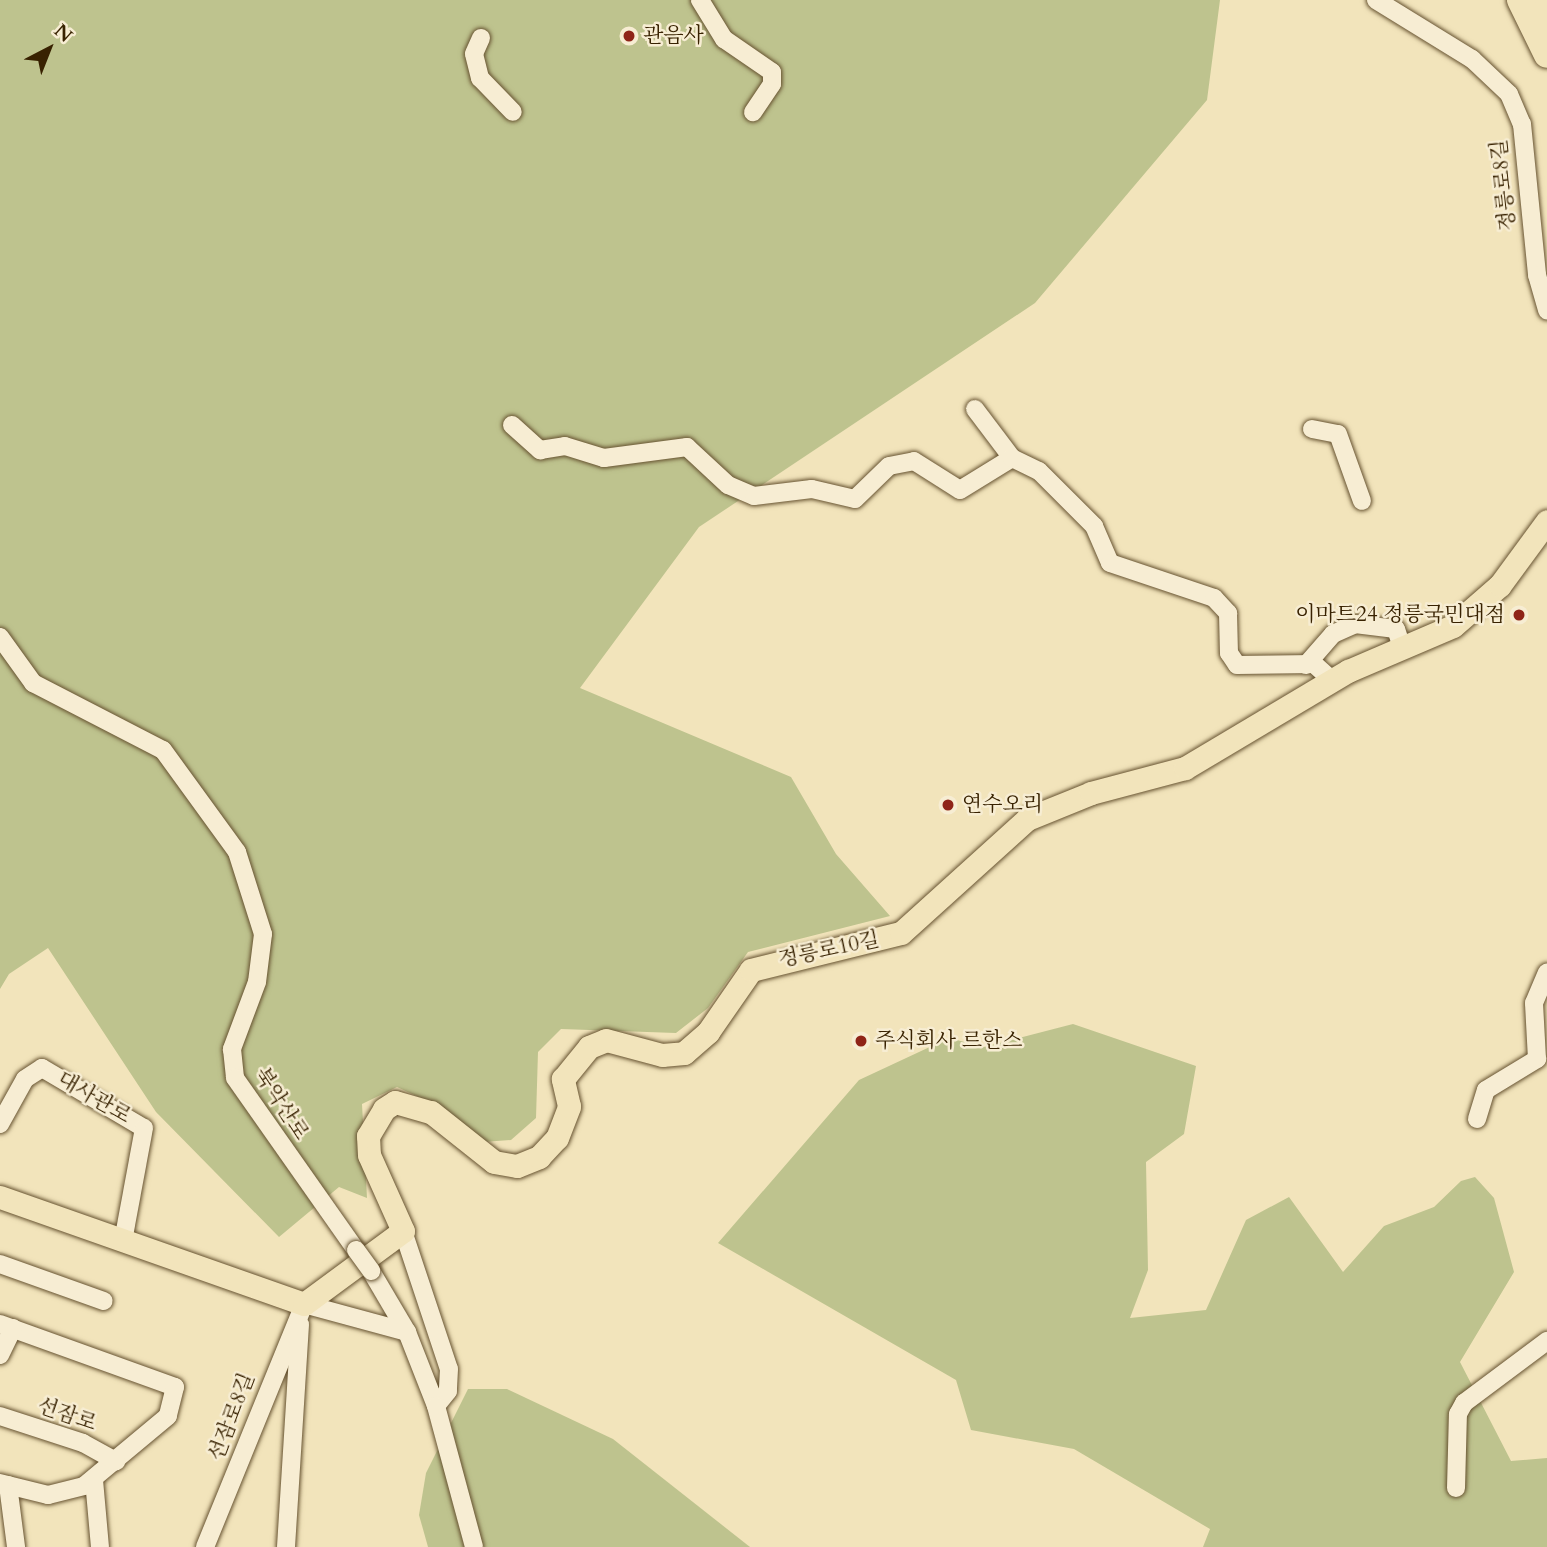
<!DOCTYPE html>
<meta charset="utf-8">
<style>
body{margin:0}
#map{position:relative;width:1547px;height:1547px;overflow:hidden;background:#f2e4bb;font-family:Cardo,"Noto Serif KR",serif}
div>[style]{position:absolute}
.green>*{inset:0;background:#bec38e}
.roads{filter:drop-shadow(0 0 2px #665230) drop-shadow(0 0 2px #665230)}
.minor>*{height:18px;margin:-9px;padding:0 9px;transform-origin:9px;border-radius:9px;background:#f7edd3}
.major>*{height:23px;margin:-11.5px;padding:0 11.5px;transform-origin:11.5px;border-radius:11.5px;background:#f2e4bb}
.highway>*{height:26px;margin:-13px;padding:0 13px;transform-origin:13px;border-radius:13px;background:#f2e4bb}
.bridges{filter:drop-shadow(0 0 2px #665230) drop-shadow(0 0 2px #665230)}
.minor-bridge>*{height:18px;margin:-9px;padding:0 9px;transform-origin:9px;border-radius:9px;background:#f7edd3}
.dots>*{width:19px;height:19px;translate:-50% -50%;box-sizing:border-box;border:4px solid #f7edd3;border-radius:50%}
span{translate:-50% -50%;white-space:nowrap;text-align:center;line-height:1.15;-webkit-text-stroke:5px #f7edd3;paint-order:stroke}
.poi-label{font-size:21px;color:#382201}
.left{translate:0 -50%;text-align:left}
.right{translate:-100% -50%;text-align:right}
.street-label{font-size:21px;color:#382201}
.north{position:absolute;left:14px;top:14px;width:70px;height:70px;-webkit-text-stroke:5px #f7edd3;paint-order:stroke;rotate:42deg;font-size:19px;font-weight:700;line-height:28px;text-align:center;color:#382201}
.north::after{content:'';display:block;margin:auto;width:24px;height:32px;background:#382201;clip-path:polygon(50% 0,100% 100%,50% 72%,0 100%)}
</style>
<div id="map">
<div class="green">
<div style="clip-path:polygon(0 0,1220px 0,1207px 100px,1035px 303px,699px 527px,580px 688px,791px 777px,836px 854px,890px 916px,748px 952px,708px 1008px,676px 1033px,561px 1029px,538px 1052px,536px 1118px,511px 1140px,483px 1142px,438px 1106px,397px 1087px,362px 1104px,367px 1198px,339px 1187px,279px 1237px,156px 1112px,48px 948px,9px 974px,0 989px)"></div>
<div style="clip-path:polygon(1073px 1024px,1196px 1066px,1184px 1134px,1146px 1162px,1148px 1270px,1130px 1318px,1206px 1310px,1246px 1220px,1289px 1197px,1343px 1272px,1384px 1226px,1434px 1207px,1461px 1181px,1475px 1177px,1494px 1198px,1514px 1272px,1460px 1362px,1511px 1461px,1547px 1458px,1547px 1547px,1203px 1547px,1210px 1529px,1074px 1449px,971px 1430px,956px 1380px,718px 1243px,859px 1080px,949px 1038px,984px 1047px)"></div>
<div style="clip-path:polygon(468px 1389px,507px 1389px,613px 1439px,750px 1547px,428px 1547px,419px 1515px,426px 1473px)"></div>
</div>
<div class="roads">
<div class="minor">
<div style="left:700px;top:0;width:46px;rotate:58.4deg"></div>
<div style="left:724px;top:39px;width:58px;rotate:34.5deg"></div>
<div style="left:772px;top:72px;width:12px;rotate:90deg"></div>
<div style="left:772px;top:84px;width:34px;rotate:124deg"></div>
<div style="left:1376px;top:0;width:113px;rotate:31.6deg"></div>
<div style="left:1472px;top:59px;width:51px;rotate:43.4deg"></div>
<div style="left:1509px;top:94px;width:33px;rotate:67deg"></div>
<div style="left:1522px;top:124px;width:152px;rotate:84.3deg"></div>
<div style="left:1537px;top:275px;width:37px;rotate:74deg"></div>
<div style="left:481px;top:38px;width:17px;rotate:114deg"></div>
<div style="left:474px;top:54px;width:25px;rotate:76deg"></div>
<div style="left:480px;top:78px;width:47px;rotate:45.9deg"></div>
<div style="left:975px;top:409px;width:61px;rotate:52.9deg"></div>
<div style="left:512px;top:425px;width:38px;rotate:42deg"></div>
<div style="left:540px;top:450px;width:25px;rotate:-9deg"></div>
<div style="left:565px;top:446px;width:41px;rotate:17.1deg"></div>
<div style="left:604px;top:458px;width:84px;rotate:-7.5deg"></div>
<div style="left:687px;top:447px;width:56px;rotate:42.8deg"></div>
<div style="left:728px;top:485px;width:28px;rotate:23deg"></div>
<div style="left:754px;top:496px;width:58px;rotate:-6.9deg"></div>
<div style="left:812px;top:489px;width:44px;rotate:13.1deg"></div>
<div style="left:855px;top:499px;width:47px;rotate:-44.1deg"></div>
<div style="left:889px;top:466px;width:25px;rotate:-11deg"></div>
<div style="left:914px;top:461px;width:54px;rotate:32.2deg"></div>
<div style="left:960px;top:490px;width:61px;rotate:-31.6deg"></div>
<div style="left:1012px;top:458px;width:30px;rotate:26deg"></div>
<div style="left:1039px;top:471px;width:78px;rotate:45deg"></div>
<div style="left:1094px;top:526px;width:40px;rotate:66.6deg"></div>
<div style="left:1110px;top:563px;width:110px;rotate:18.6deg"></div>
<div style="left:1214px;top:598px;width:21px;rotate:47deg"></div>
<div style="left:1228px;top:613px;width:40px;rotate:88.6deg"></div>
<div style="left:1229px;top:653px;width:14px;rotate:56deg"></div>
<div style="left:1237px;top:665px;width:77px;rotate:-0.7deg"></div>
<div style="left:1314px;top:664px;width:25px;rotate:42deg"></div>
<div style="left:1312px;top:429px;width:26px;rotate:11deg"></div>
<div style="left:1338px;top:434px;width:71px;rotate:70.3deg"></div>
<div style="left:0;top:637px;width:57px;rotate:54.3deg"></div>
<div style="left:33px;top:683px;width:146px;rotate:27.3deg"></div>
<div style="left:163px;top:750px;width:126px;rotate:54deg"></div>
<div style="left:237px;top:852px;width:86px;rotate:72.4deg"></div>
<div style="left:263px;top:934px;width:48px;rotate:97.1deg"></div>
<div style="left:257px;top:982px;width:72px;rotate:110.5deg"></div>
<div style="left:232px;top:1049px;width:29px;rotate:84deg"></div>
<div style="left:235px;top:1078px;width:210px;rotate:54.9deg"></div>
<div style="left:1306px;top:665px;width:41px;rotate:-48.9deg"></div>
<div style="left:1333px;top:634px;width:24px;rotate:-24deg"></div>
<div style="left:1355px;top:624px;width:41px;rotate:7deg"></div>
<div style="left:1396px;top:629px;width:22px;rotate:72deg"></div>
<div style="left:1477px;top:1119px;width:30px;rotate:-73deg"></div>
<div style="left:1486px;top:1090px;width:60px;rotate:-31.3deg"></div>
<div style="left:1537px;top:1059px;width:56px;rotate:-93.1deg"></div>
<div style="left:1534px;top:1003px;width:33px;rotate:-67deg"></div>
<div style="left:0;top:1124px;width:51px;rotate:-60.9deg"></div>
<div style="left:25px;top:1079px;width:20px;rotate:-33deg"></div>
<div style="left:42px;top:1068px;width:118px;rotate:30.5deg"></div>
<div style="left:144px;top:1128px;width:115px;rotate:100.5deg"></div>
<div style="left:403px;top:1231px;width:145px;rotate:71.6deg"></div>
<div style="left:449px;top:1369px;width:22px;rotate:93deg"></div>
<div style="left:448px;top:1391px;width:19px;rotate:129deg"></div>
<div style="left:0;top:1264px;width:110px;rotate:19.6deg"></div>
<div style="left:371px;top:1271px;width:71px;rotate:59.5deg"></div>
<div style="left:407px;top:1332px;width:79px;rotate:68.6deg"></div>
<div style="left:436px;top:1406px;width:146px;rotate:74.9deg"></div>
<div style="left:304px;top:1304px;width:107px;rotate:15.2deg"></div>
<div style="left:0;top:1324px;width:186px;rotate:19.8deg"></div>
<div style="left:175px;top:1387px;width:30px;rotate:104deg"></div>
<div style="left:168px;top:1416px;width:109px;rotate:140.2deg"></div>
<div style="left:84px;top:1486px;width:37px;rotate:166deg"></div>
<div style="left:48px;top:1495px;width:49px;rotate:-166deg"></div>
<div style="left:0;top:1355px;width:30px;rotate:-64deg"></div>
<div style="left:0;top:1416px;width:87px;rotate:18deg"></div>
<div style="left:83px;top:1443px;width:38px;rotate:29deg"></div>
<div style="left:94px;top:1480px;width:67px;rotate:84.9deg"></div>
<div style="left:8px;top:1485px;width:63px;rotate:82.6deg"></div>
<div style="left:1456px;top:1488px;width:74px;rotate:-88.5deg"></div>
<div style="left:1458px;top:1414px;width:13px;rotate:-61deg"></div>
<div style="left:1464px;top:1403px;width:104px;rotate:-36.8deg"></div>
<div style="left:205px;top:1547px;width:262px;rotate:-67.8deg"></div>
<div style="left:286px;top:1547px;width:223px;rotate:-86.4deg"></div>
</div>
<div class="major">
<div style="left:1538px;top:0;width:22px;rotate:66deg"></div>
<div style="left:0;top:1197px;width:322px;rotate:19.4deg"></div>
<div style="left:304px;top:1304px;width:123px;rotate:-36.4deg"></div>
<div style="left:403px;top:1231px;width:83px;rotate:-114.1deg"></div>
<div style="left:369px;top:1155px;width:19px;rotate:-93deg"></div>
<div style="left:368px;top:1136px;width:31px;rotate:-59deg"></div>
<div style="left:384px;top:1109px;width:13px;rotate:-32deg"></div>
<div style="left:395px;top:1102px;width:37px;rotate:16deg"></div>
<div style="left:431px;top:1112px;width:80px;rotate:38.4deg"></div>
<div style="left:494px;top:1162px;width:23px;rotate:10deg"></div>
<div style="left:517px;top:1166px;width:24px;rotate:-22deg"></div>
<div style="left:539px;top:1157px;width:26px;rotate:-47deg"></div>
<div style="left:557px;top:1138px;width:34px;rotate:-69deg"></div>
<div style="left:569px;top:1106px;width:28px;rotate:-103deg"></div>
<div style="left:563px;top:1079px;width:41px;rotate:-50.9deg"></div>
<div style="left:589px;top:1047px;width:18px;rotate:-22deg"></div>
<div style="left:606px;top:1040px;width:58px;rotate:15deg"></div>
<div style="left:662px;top:1055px;width:22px;rotate:-5deg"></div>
<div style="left:684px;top:1053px;width:32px;rotate:-41deg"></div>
<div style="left:708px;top:1032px;width:75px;rotate:-55.3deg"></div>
<div style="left:751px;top:970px;width:154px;rotate:-13.9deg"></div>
<div style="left:901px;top:933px;width:170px;rotate:-42.1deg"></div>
<div style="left:1027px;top:819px;width:69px;rotate:-22.1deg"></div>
<div style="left:1091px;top:793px;width:97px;rotate:-14.9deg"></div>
<div style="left:1185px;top:768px;width:190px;rotate:-30.8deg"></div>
<div style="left:1348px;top:671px;width:114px;rotate:-23.2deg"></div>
<div style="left:1453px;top:626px;width:62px;rotate:-41.1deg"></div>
<div style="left:1500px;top:585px;width:79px;rotate:-53.7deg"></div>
</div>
<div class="highway">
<div style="left:1520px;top:0;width:61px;rotate:63.9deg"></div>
</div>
</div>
<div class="bridges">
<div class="minor-bridge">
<div style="left:356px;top:1250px;width:26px;rotate:54deg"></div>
</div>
</div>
<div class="dots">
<div style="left:629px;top:36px;background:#8f2418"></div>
<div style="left:1519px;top:615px;background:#8f2418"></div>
<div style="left:948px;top:805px;background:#8f2418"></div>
<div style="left:861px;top:1041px;background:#8f2418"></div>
</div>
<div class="poi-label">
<span class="left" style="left:643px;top:36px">관음사</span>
<span class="right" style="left:1505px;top:615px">이마트24 정릉국민대점</span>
<span class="left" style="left:962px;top:805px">연수오리</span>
<span class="left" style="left:875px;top:1041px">주식회사 르한스</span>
</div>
<div class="street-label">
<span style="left:1504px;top:185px;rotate:-96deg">정릉로8길</span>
<span style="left:829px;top:950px;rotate:-12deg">정릉로10길</span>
<span style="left:94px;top:1098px;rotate:30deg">대사관로</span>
<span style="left:281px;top:1104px;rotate:57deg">북악산로</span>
<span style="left:67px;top:1415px;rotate:19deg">선잠로</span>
<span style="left:232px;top:1417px;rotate:-69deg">선잠로8길</span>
</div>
<div class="north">N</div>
</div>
